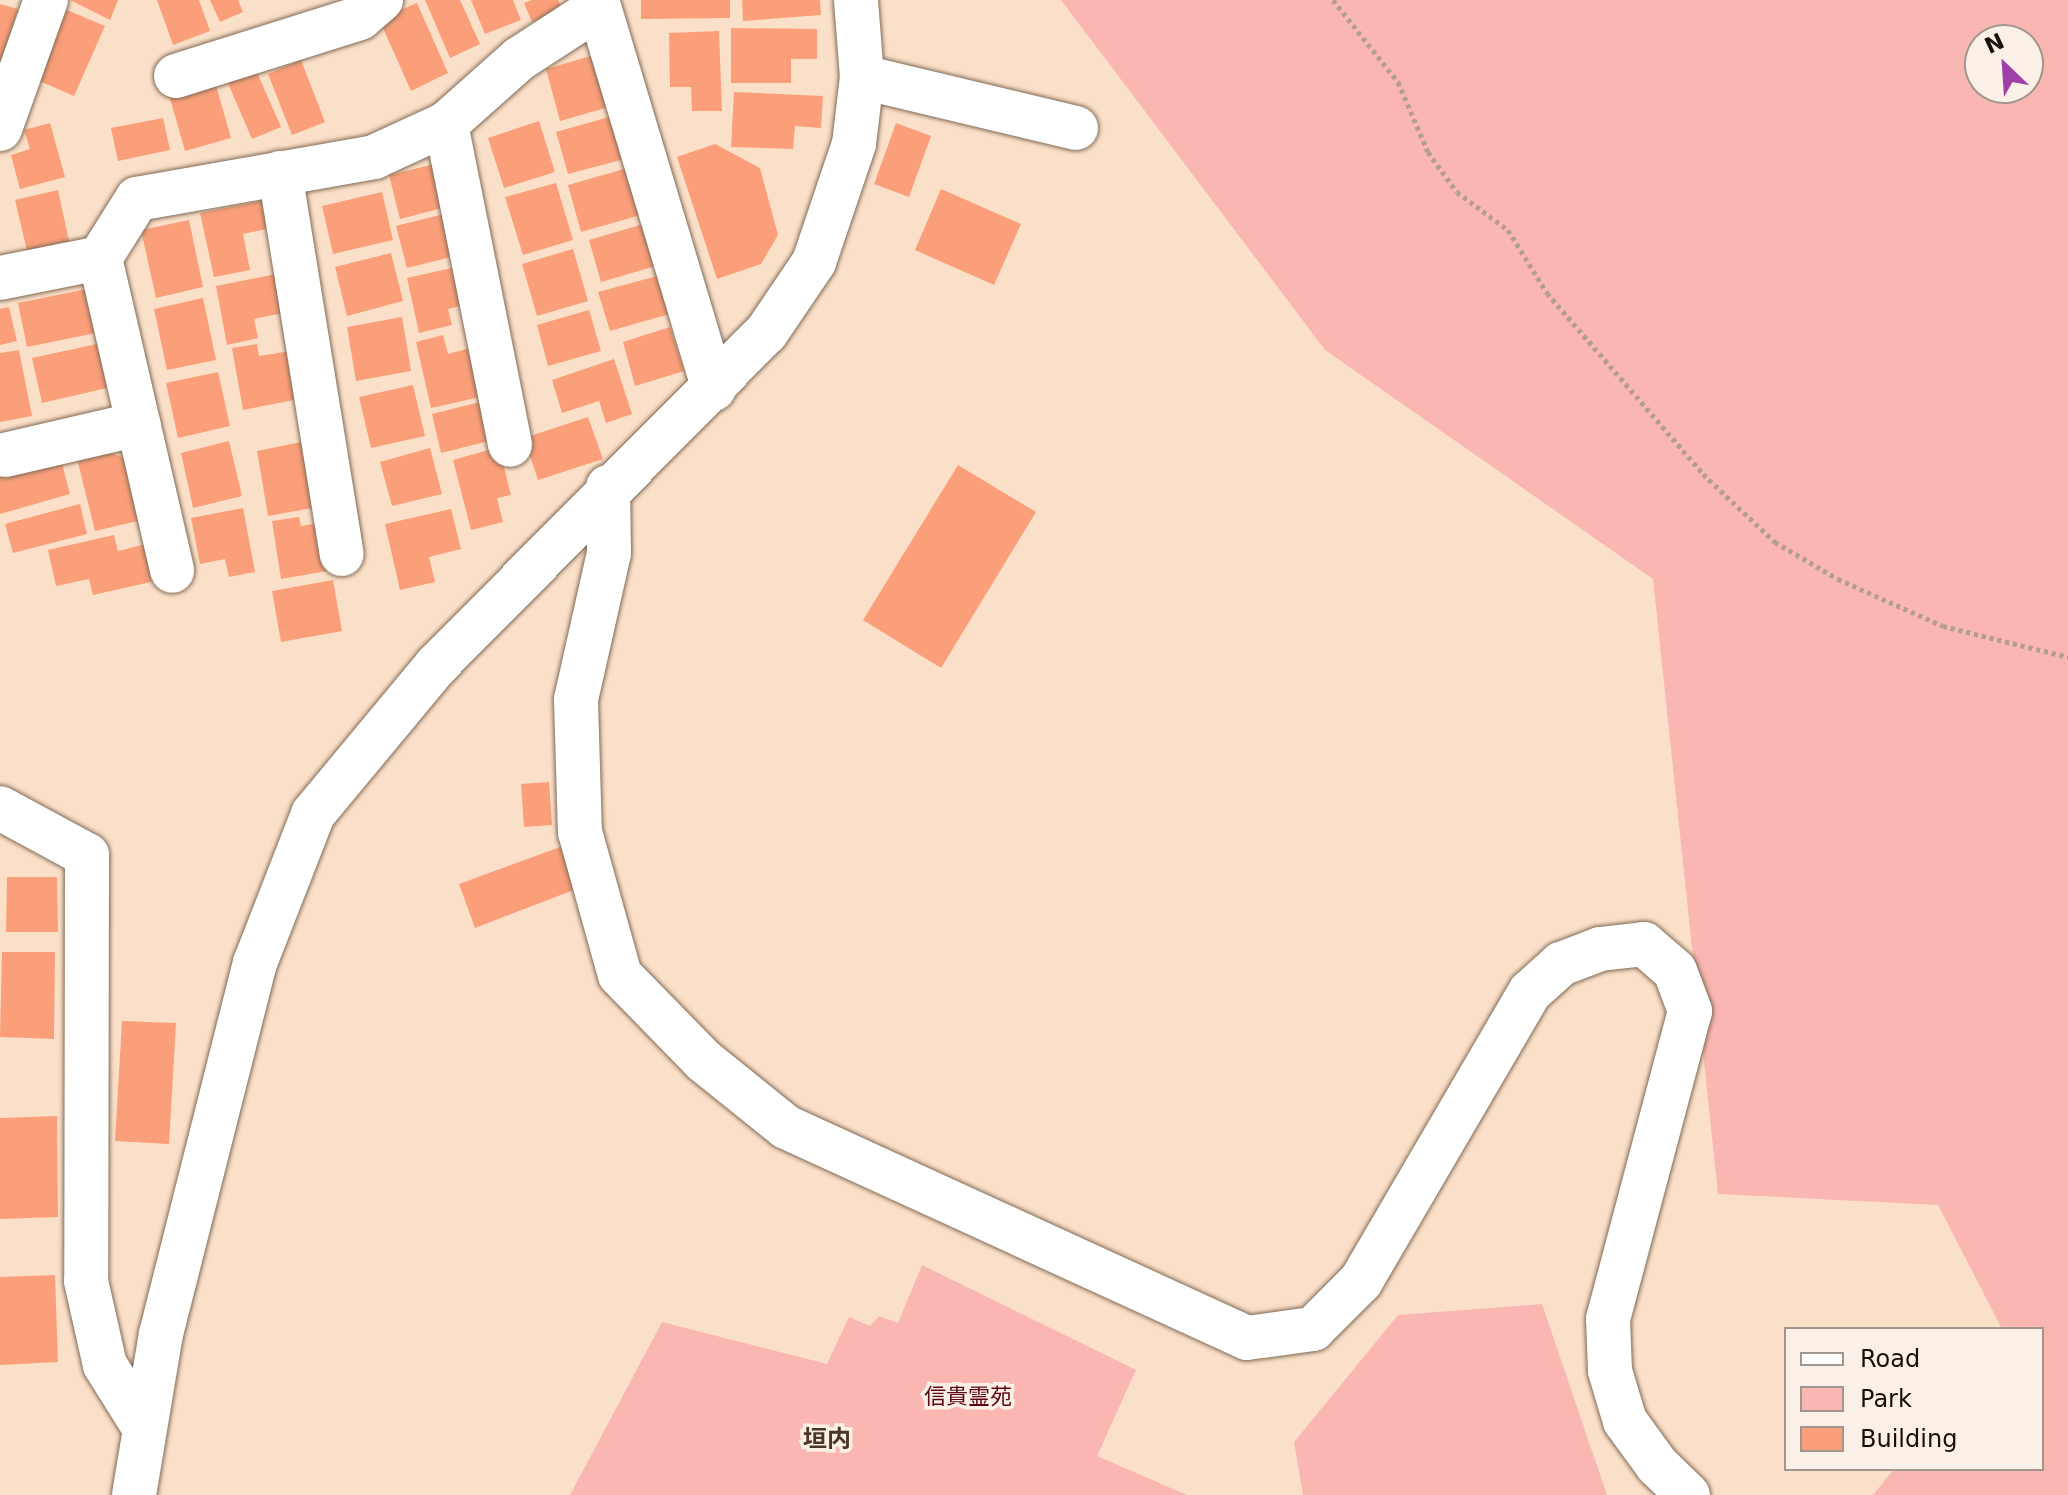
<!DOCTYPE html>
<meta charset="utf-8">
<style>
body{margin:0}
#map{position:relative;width:2068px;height:1495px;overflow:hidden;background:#fbe0c9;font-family:"DejaVu Sans","Noto Sans JP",sans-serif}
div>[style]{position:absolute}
.green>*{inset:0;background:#fab7b2}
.building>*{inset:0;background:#fa9f7a}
.path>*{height:5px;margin-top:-2.5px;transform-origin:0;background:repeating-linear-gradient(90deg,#b39e8c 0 4px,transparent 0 8px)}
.roads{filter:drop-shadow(0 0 2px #816a56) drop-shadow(0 0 2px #816a56)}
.minor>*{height:44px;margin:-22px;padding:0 22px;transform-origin:22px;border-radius:22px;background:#fff}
span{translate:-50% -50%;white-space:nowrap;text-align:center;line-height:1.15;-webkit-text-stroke:7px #fbf0e7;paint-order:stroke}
.park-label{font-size:22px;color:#5f0510}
.neighbourhood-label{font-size:24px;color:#4b3623;font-weight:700}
.legend{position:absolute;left:1784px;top:1327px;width:260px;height:144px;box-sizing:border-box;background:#fbf0e7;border:2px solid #a0968e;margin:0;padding:10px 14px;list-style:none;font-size:24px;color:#180f08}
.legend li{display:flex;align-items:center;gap:16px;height:40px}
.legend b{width:40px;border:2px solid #a0968e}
.north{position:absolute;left:1964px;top:24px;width:80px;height:80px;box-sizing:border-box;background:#fbf0e7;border:2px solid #a0968e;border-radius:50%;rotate:335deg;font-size:22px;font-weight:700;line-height:32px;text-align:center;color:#180f08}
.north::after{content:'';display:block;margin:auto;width:28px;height:36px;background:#9e40a8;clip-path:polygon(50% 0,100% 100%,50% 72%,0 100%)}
</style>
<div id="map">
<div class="green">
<div style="clip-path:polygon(evenodd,1061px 0,2068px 0,2068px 1495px,1873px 1495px,1894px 1469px,2042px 1469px,2042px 1329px,2002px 1329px,1938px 1205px,1718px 1194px,1653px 579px,1325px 350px,1061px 0,1980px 40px,2028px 40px,2028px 88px,1980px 88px,1980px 40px)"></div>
<div style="clip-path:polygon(922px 1265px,1136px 1370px,1097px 1456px,1187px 1495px,570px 1495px,662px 1322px,827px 1364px,849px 1317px,870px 1326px,879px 1316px,898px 1323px)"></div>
<div style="clip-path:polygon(1542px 1304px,1607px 1495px,1303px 1495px,1294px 1442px,1398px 1315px)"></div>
</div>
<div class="building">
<div style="clip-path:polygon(70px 0,118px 0,110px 20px)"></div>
<div style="clip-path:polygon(157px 0,199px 0,210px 31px,173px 45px)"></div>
<div style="clip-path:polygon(210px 0,238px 0,243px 12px,220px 22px)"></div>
<div style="clip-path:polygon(425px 0,460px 0,480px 44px,450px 58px)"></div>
<div style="clip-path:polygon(471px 0,513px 0,521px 20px,485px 34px)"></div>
<div style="clip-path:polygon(532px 0,558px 0,562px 9px,532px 22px,524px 3px)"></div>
<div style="clip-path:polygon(641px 0,730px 0,730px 18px,641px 19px)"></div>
<div style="clip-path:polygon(742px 0,820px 0,821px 15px,743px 21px)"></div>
<div style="clip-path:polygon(417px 3px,448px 73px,411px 91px,379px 19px)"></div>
<div style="clip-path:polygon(0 4px,18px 9px,1px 63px,0 63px)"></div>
<div style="clip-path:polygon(67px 10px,105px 26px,74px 96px,37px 80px)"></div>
<div style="clip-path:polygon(731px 28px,817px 29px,817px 59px,791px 59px,791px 83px,731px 83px)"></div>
<div style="clip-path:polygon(719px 31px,722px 111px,692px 111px,691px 87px,670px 87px,669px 33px)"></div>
<div style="clip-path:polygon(594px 55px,609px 107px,560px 121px,546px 69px)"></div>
<div style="clip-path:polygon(301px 60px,325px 122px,292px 135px,268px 74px)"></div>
<div style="clip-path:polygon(255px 68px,281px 127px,252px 139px,227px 81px)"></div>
<div style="clip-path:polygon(215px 82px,231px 138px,185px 151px,169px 95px)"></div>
<div style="clip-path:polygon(734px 92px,823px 96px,821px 128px,795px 126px,793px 149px,731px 147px)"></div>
<div style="clip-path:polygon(616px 115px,628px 158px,568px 174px,556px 132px)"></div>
<div style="clip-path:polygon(163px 118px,170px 150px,118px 161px,111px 128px)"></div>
<div style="clip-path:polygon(539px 121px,555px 172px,504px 188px,488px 138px)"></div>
<div style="clip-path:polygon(50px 123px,65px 177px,20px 189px,11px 155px,30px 149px,24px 130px)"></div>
<div style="clip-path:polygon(896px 123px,931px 136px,909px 197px,874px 184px)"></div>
<div style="clip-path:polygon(715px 144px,760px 168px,778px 235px,761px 264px,717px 279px,677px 157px)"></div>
<div style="clip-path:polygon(439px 163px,450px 206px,400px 219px,389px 175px)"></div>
<div style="clip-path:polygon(631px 167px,644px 214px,581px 232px,568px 185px)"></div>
<div style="clip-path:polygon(556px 183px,573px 240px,523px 255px,505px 197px)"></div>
<div style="clip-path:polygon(941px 189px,1021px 224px,994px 285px,915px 250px)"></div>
<div style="clip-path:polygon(58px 190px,69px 241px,27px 251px,15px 200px)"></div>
<div style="clip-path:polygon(382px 192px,393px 240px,333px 254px,322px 206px)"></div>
<div style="clip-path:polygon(261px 201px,267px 229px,243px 234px,250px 270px,214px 277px,200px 213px)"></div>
<div style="clip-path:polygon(448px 213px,459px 255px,407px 268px,396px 226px)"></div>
<div style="clip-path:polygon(189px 220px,203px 287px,156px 298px,141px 230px)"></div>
<div style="clip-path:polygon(647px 223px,659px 265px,601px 282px,589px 240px)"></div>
<div style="clip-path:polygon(573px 249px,588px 301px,537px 316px,522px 264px)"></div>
<div style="clip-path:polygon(391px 253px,403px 301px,347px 316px,335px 267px)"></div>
<div style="clip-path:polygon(461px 266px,469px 304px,448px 309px,452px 325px,419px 333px,407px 278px)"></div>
<div style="clip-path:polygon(276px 274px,283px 313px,254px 319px,258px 338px,227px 345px,216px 286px)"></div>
<div style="clip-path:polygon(661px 275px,673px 313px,610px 331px,598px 292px)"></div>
<div style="clip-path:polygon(92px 288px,101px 332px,27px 347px,18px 303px)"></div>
<div style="clip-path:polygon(203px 298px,216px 360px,167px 370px,154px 309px)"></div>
<div style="clip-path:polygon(9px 307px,17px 341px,0 345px,0 309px)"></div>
<div style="clip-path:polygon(589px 310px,601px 351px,548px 366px,537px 325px)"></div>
<div style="clip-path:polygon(402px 317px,411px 371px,356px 381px,347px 327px)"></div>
<div style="clip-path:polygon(670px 327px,684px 371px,635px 386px,623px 342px)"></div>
<div style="clip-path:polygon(443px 335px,448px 354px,474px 347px,485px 396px,431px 408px,416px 342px)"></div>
<div style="clip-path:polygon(97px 344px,107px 388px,42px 403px,32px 358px)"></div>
<div style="clip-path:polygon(257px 344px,259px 356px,291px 351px,299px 399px,243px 410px,232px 348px)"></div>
<div style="clip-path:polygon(19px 350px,32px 416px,0 422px,0 353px)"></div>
<div style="clip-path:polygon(614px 359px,632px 414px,606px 423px,599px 401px,562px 413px,552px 380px)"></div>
<div style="clip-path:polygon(218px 372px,230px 426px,178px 438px,166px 383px)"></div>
<div style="clip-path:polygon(413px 385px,425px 436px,371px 448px,359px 397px)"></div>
<div style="clip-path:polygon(484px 401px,493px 440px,441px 453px,432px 414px)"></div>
<div style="clip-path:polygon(588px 417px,603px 459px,538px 480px,524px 438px)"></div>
<div style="clip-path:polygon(229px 441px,242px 496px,193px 508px,181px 453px)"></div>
<div style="clip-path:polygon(301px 442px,312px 508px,268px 516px,257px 451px)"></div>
<div style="clip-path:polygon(499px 447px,511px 495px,497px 498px,503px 522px,471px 530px,453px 460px)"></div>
<div style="clip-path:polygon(430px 448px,442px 494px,392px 506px,380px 462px)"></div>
<div style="clip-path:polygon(100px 449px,128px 459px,142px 520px,95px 531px,76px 455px)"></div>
<div style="clip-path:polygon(60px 456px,70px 494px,0 514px,0 473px)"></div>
<div style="clip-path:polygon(958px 465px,1036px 512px,941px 668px,863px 620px)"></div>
<div style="clip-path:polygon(80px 504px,87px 534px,13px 553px,5px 524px)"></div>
<div style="clip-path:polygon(243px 508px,255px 572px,229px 577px,225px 559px,200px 564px,191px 518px)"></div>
<div style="clip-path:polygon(451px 509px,461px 549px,429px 557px,435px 582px,400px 590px,385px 524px)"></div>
<div style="clip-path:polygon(299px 517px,301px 526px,320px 523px,327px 571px,281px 579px,272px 521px)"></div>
<div style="clip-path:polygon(114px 535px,118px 551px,146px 544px,155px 581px,93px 595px,89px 579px,56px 586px,48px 550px)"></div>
<div style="clip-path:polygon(333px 580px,342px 631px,281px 642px,272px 591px)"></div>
<div style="clip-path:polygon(549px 782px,552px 825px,524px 827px,521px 784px)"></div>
<div style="clip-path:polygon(563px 846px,579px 888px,475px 928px,459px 884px)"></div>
<div style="clip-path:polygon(7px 877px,57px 877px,58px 932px,6px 932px)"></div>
<div style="clip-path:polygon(2px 952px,55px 952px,54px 1039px,0 1037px)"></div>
<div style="clip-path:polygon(122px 1021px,176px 1023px,169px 1144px,115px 1141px)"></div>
<div style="clip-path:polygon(57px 1116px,58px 1217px,0 1219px,0 1118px)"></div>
<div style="clip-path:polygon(55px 1275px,58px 1362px,0 1365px,0 1277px)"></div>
</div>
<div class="path">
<div style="left:1333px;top:0;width:105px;rotate:51.6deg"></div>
<div style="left:1398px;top:82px;width:76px;rotate:66.8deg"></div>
<div style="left:1428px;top:152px;width:49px;rotate:54.1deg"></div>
<div style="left:1457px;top:192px;width:64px;rotate:36.7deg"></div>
<div style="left:1508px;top:230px;width:74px;rotate:58.2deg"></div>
<div style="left:1547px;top:293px;width:239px;rotate:49.2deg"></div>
<div style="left:1703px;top:474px;width:99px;rotate:43.4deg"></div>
<div style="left:1775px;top:542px;width:73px;rotate:30.4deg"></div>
<div style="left:1838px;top:579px;width:115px;rotate:24.1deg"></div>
<div style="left:1943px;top:626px;width:129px;rotate:13.9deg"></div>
</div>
<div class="roads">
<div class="minor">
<div style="left:597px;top:0;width:406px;rotate:73.3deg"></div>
<div style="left:176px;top:76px;width:193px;rotate:-17.5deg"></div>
<div style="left:360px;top:18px;width:28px;rotate:-41deg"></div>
<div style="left:862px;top:77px;width:220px;rotate:13.4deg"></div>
<div style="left:446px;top:124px;width:327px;rotate:78.7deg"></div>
<div style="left:0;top:129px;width:137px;rotate:-70.4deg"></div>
<div style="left:280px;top:173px;width:386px;rotate:80.8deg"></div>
<div style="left:100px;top:258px;width:321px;rotate:77deg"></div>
<div style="left:0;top:278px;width:102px;rotate:-11.3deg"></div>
<div style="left:100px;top:258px;width:70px;rotate:-57.9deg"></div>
<div style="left:137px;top:199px;width:241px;rotate:-10deg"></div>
<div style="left:374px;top:157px;width:79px;rotate:-24.6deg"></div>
<div style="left:446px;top:124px;width:98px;rotate:-41.7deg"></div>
<div style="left:519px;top:59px;width:95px;rotate:-33deg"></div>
<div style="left:5px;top:455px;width:137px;rotate:-13.1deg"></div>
<div style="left:608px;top:487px;width:66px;rotate:89.1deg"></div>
<div style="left:609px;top:553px;width:151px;rotate:102.7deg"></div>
<div style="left:576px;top:700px;width:132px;rotate:88.3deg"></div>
<div style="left:580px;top:832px;width:148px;rotate:74.4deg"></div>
<div style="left:620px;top:975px;width:120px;rotate:45.7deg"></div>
<div style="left:704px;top:1061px;width:105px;rotate:38.8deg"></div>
<div style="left:786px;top:1127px;width:507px;rotate:24.59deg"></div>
<div style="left:1247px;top:1338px;width:67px;rotate:-7.8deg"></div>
<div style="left:1313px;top:1329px;width:68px;rotate:-45deg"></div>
<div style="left:1361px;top:1281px;width:335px;rotate:-59.7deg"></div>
<div style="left:1530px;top:992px;width:42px;rotate:-42.1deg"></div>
<div style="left:1561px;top:964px;width:42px;rotate:-21deg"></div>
<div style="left:1600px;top:949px;width:44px;rotate:-6.5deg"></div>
<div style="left:1644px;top:944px;width:41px;rotate:41.1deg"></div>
<div style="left:1675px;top:971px;width:43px;rotate:69.4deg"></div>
<div style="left:1690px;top:1011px;width:319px;rotate:104.9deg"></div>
<div style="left:1608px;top:1319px;width:52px;rotate:87.8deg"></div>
<div style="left:1610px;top:1371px;width:52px;rotate:73.3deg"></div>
<div style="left:1625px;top:1421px;width:54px;rotate:54deg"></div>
<div style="left:1657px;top:1465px;width:43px;rotate:44.1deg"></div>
<div style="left:0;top:808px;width:99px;rotate:28.4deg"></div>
<div style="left:87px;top:855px;width:426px;rotate:90.1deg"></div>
<div style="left:86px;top:1281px;width:86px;rotate:77.3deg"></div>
<div style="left:105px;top:1365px;width:75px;rotate:58deg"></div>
<div style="left:134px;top:1495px;width:163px;rotate:-80.5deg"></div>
<div style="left:161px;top:1334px;width:383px;rotate:-75.8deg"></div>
<div style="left:255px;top:963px;width:160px;rotate:-68.7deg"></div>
<div style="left:313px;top:814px;width:192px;rotate:-50.3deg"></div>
<div style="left:436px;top:666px;width:469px;rotate:-45.3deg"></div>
<div style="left:766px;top:333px;width:86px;rotate:-55.9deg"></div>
<div style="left:814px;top:262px;width:125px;rotate:-71.3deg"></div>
<div style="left:854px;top:144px;width:67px;rotate:-83.2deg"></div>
<div style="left:862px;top:77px;width:77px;rotate:-94.5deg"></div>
</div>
</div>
<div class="park-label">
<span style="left:968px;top:1397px">信貴霊苑</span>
</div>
<div class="neighbourhood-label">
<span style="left:827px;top:1440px">垣内</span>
</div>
<ul class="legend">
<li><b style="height:10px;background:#fff"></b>Road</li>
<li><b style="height:22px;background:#fab7b2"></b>Park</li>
<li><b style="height:22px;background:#fa9f7a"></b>Building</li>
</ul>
<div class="north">N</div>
</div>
